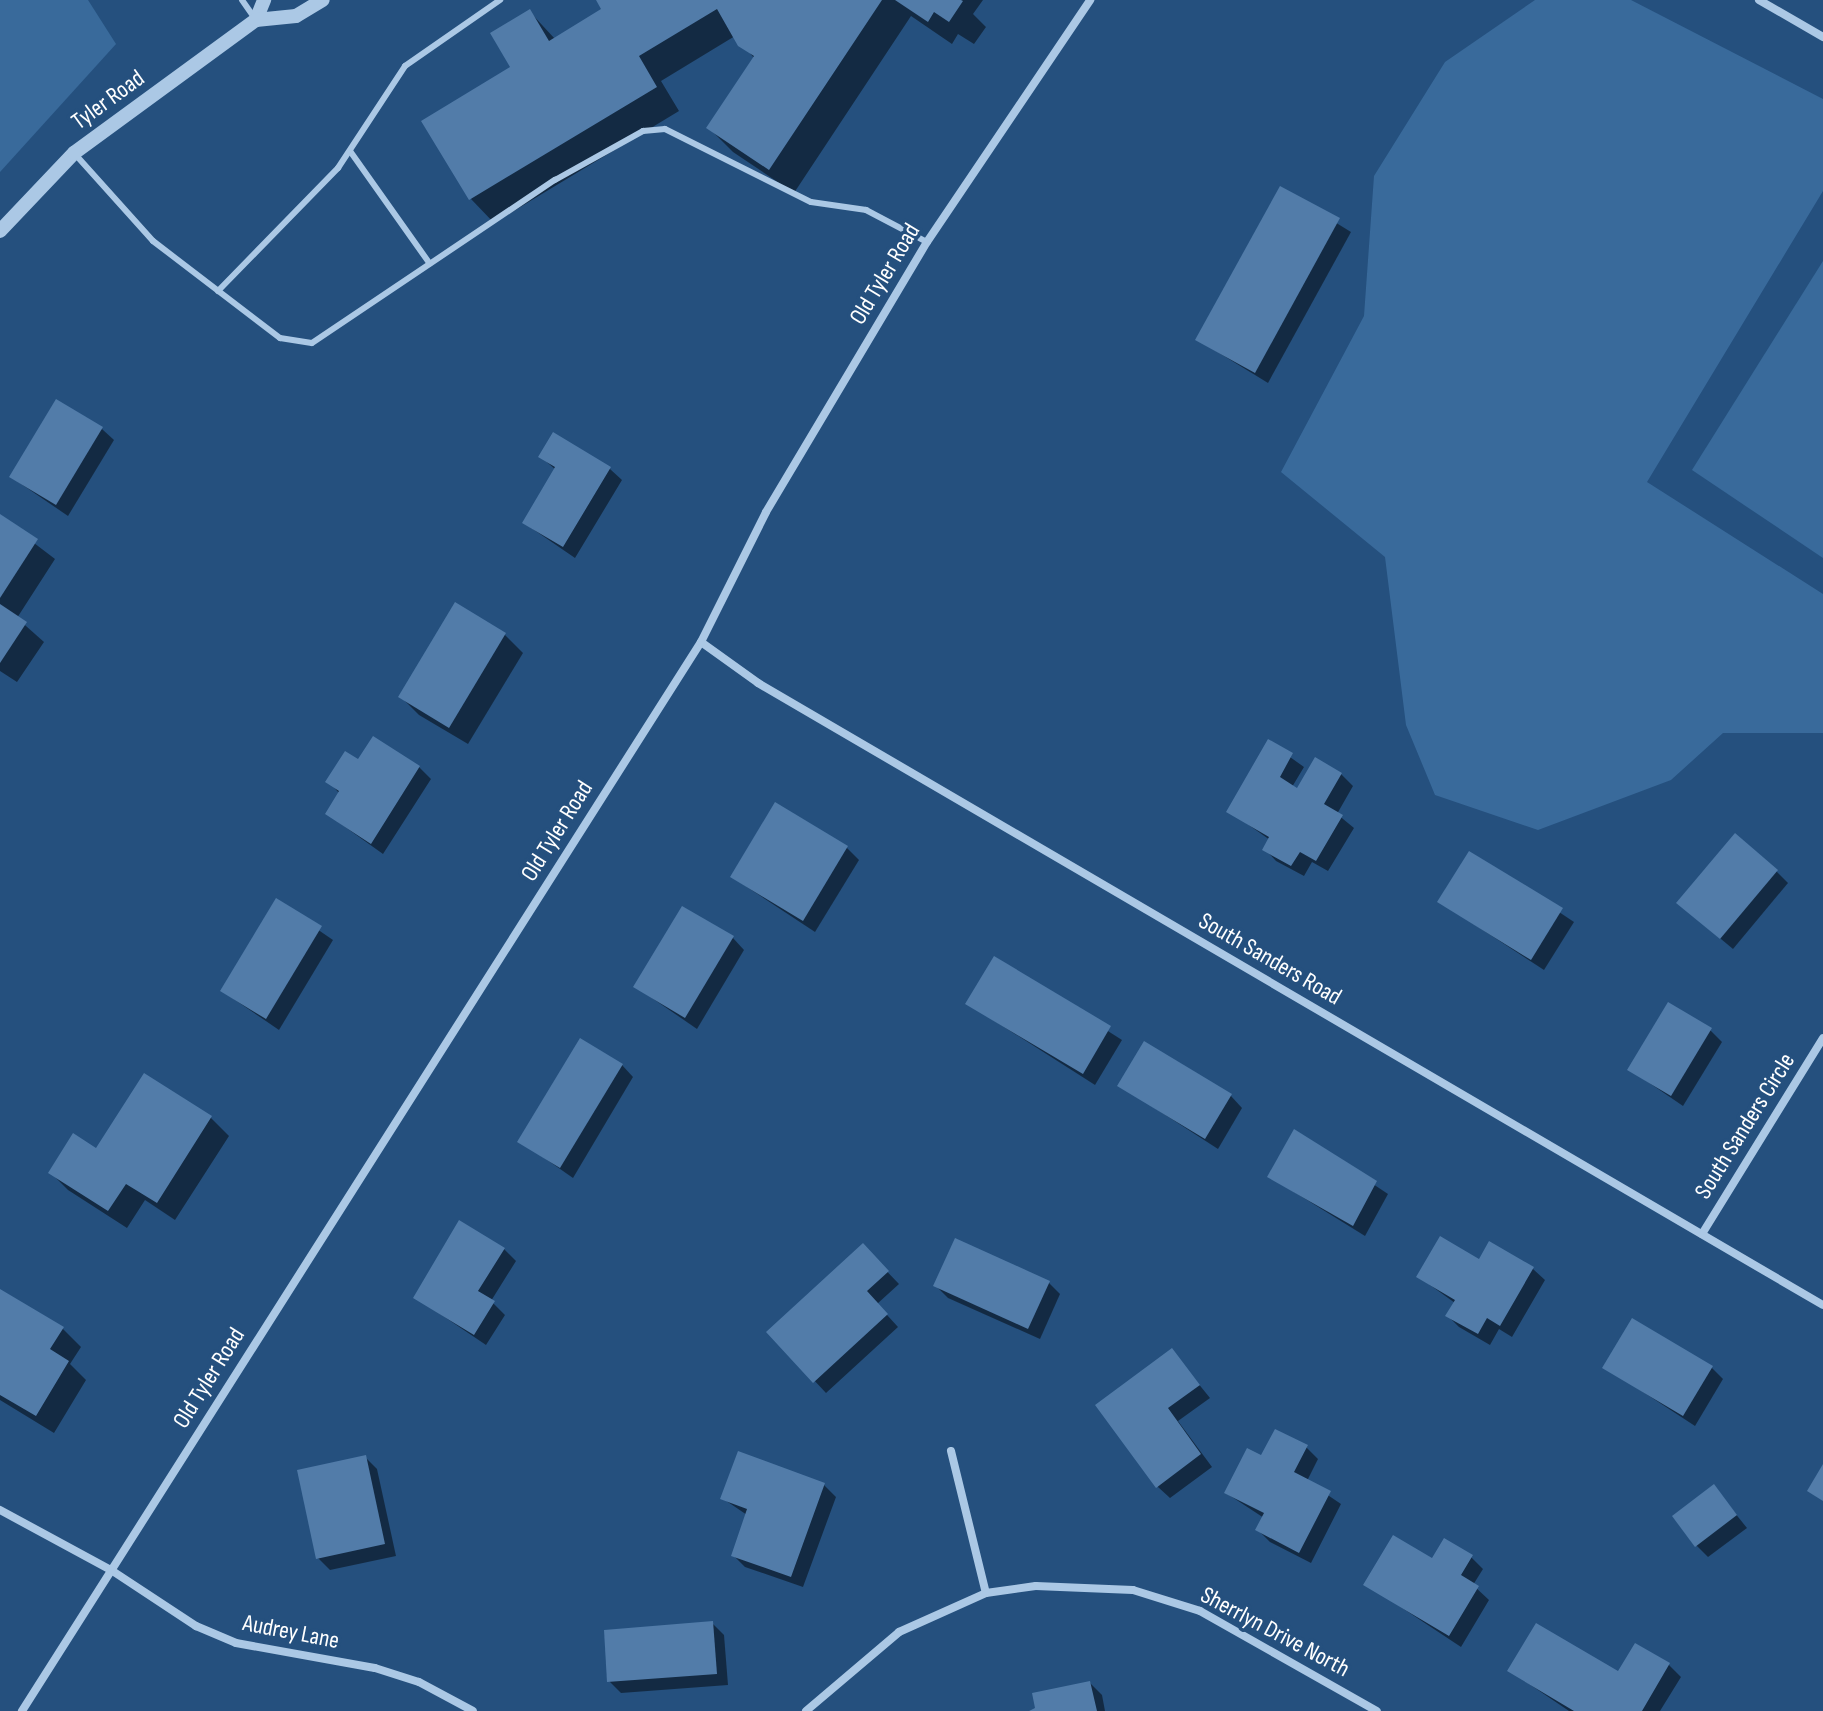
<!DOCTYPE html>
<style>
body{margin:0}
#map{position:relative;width:1823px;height:1711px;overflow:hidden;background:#25507e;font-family:"Sofia Sans Condensed",sans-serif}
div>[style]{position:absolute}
.green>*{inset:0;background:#396a9b}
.shadow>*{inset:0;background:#0007}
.building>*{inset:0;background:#527ca9}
.service>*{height:6px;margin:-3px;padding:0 3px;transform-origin:3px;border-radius:3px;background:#abc8e5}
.minor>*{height:8px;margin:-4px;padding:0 4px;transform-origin:4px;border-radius:4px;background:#abc8e5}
.tertiary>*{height:14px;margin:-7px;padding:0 7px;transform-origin:7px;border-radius:7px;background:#abc8e5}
span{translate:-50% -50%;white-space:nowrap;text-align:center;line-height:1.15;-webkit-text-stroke:7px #25507e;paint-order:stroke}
.street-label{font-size:24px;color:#fff}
</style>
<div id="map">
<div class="green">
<div style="clip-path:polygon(0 0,88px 0,116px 44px,0 172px)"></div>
<div style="clip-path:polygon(1535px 0,1631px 0,1823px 99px,1823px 191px,1647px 482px,1823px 594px,1823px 733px,1723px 733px,1671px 780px,1538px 830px,1435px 795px,1406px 725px,1385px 557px,1281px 472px,1364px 316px,1374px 176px,1445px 62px)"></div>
<div style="clip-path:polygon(1823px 261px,1823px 558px,1692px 470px)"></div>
</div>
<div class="shadow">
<div style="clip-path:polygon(598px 0,983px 0,973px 14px,986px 27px,974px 44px,958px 34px,952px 44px,911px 16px,794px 193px,733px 152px,709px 128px,755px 59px,735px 36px,661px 81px,679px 111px,494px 223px,471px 199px,530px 12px,555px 39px,604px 9px)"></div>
<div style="clip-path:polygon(1281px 189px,1351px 232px,1268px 383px,1198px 340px)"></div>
<div style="clip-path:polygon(102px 429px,114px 440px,68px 516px,11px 477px)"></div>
<div style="clip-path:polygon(541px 457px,610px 469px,622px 480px,575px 558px,524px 523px,556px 470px)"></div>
<div style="clip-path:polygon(0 517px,55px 559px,17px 618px,44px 642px,17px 682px,0 671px)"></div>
<div style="clip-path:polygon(456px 605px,505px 635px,523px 653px,468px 744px,419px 715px,401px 697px)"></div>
<div style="clip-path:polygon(1269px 742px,1304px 767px,1292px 787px,1298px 791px,1341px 774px,1353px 786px,1337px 814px,1354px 828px,1328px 871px,1312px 862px,1304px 876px,1276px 861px,1265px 849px,1270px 840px,1229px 811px)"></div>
<div style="clip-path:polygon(358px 762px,419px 767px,431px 779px,383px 854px,327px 814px,340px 794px,328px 781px)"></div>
<div style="clip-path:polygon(847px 848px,859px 860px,815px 932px,732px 877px)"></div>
<div style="clip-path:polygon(1470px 853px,1574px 922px,1544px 970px,1440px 902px)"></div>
<div style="clip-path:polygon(1776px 871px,1788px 883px,1733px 949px,1691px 914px)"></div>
<div style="clip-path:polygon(276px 901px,333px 940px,279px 1030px,222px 991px)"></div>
<div style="clip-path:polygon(733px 938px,744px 950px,697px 1029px,636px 987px)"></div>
<div style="clip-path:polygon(995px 959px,1122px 1040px,1095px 1085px,968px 1004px)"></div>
<div style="clip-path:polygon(1710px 1030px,1722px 1042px,1683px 1106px,1629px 1069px)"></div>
<div style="clip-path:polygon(622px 1065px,633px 1077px,573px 1178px,520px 1141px)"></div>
<div style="clip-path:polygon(145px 1075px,211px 1118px,229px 1136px,175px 1220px,145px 1200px,127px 1228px,68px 1190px,50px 1172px,97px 1150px)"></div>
<div style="clip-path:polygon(1119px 1085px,1231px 1096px,1242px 1108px,1218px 1149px)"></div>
<div style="clip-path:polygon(1295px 1132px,1388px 1194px,1365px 1236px,1270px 1177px)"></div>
<div style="clip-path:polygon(504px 1249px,516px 1261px,491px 1301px,505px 1315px,486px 1345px,415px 1297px)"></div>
<div style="clip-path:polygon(874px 1258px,899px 1284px,877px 1304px,898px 1327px,826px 1393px,769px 1332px)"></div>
<div style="clip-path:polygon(1480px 1261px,1533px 1269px,1545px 1280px,1512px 1337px,1499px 1329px,1490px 1345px,1459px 1327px,1447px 1315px,1455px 1303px,1419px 1277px)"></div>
<div style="clip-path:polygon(1049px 1283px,1060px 1294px,1040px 1339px,948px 1298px,936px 1286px)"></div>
<div style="clip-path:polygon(0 1291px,63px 1329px,81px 1347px,70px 1364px,86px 1380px,54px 1433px,0 1400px)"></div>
<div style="clip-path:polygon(1172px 1351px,1210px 1398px,1178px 1421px,1212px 1467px,1170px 1498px,1158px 1487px)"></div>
<div style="clip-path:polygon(1605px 1367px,1712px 1368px,1723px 1379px,1695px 1426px)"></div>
<div style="clip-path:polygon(1306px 1447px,1318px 1459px,1307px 1481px,1341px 1504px,1311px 1563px,1270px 1542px,1258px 1530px,1264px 1518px,1226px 1493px,1262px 1458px)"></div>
<div style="clip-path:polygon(365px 1457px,377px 1469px,396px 1556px,330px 1570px,318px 1558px)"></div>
<div style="clip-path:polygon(824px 1485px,836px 1497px,803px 1587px,745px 1567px,733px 1555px,747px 1515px,722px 1498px)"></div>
<div style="clip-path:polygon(1714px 1487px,1747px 1528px,1708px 1557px,1696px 1545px)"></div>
<div style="clip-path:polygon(1471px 1557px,1483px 1569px,1473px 1585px,1489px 1600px,1461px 1647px,1366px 1584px,1432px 1561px)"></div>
<div style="clip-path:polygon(712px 1623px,724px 1635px,728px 1685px,621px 1693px,609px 1681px)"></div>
<div style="clip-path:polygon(1669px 1665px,1681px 1677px,1660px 1711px,1569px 1711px,1510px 1671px,1618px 1674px)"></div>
<div style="clip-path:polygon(1090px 1683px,1102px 1695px,1105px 1711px,1032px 1711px)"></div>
</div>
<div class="building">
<div style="clip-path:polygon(596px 0,882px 0,769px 170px,706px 128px,754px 56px,738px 46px,717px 9px,639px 56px,657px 87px,469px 200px,421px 121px,510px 67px,490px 33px,530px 9px,549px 41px,601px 9px)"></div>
<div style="clip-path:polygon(895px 0,961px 0,963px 1px,949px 22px,934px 12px,928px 22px)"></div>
<div style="clip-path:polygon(1280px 186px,1340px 218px,1255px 373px,1195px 340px)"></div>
<div style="clip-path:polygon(56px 399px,103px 427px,56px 505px,9px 477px)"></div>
<div style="clip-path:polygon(553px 432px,611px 467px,563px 547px,522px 523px,555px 467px,538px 457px)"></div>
<div style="clip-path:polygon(0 514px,38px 539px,0 598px)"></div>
<div style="clip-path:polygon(455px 602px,506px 633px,449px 728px,398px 697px)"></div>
<div style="clip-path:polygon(0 604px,27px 622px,0 663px)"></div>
<div style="clip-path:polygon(373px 736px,420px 766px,371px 844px,325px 814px,339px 791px,325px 782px,345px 751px,358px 759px)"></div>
<div style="clip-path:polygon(1268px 739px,1293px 753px,1280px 777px,1297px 788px,1315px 757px,1342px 773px,1324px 804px,1343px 815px,1316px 861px,1300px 852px,1291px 866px,1262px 850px,1269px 837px,1226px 812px)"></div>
<div style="clip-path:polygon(775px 802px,848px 846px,803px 921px,730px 877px)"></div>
<div style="clip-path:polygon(1735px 833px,1778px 870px,1720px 939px,1676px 903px)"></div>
<div style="clip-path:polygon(1469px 851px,1563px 908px,1531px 960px,1437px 902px)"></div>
<div style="clip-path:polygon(276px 898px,322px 926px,266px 1019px,220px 991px)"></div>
<div style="clip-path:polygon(682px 906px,734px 936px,685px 1018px,633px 987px)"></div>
<div style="clip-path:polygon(994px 956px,1111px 1026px,1083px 1074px,965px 1004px)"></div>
<div style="clip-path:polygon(1668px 1002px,1712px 1028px,1671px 1096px,1627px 1070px)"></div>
<div style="clip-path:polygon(580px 1038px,623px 1064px,560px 1168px,517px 1142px)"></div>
<div style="clip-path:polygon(1144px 1041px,1232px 1094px,1205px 1139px,1117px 1086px)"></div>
<div style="clip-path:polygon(144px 1073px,212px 1116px,157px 1203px,126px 1184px,108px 1211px,48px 1173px,73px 1133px,96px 1148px)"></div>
<div style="clip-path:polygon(1294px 1129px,1377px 1181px,1353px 1226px,1267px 1177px)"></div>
<div style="clip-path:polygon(459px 1220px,505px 1248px,478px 1291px,495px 1301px,474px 1335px,413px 1298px)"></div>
<div style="clip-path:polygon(1440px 1236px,1479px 1259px,1489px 1241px,1534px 1267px,1500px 1326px,1487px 1318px,1478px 1334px,1445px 1316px,1455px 1300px,1416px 1277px)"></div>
<div style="clip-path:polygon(955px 1238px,1050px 1281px,1028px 1329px,933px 1286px)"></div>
<div style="clip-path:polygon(863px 1243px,889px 1271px,867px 1291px,888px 1314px,813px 1383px,766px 1332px)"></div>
<div style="clip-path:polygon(0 1289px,64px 1327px,50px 1349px,69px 1361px,36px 1416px,0 1395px)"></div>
<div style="clip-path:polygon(1632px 1318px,1713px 1366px,1683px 1416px,1602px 1368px)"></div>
<div style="clip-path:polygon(1172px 1348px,1200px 1385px,1168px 1408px,1201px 1454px,1156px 1488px,1095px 1405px)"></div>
<div style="clip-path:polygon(1275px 1429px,1308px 1445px,1294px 1472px,1331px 1491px,1299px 1553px,1255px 1530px,1264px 1513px,1224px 1493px,1247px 1448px,1261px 1455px)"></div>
<div style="clip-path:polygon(738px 1451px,825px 1483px,791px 1577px,731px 1556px,747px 1509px,720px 1499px)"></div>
<div style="clip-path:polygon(366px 1455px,385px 1544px,316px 1559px,297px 1470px)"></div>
<div style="clip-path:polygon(1823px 1464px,1823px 1501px,1807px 1491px)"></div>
<div style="clip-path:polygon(1714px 1484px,1737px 1515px,1695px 1547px,1672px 1516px)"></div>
<div style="clip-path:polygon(1393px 1535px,1432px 1558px,1444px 1538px,1473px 1555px,1461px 1575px,1479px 1586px,1449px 1636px,1363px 1585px)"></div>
<div style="clip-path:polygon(713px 1621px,717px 1674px,607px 1682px,604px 1630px)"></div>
<div style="clip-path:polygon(1536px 1623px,1618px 1671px,1635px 1643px,1670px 1663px,1642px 1711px,1574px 1711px,1507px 1671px)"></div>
<div style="clip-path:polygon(1090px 1681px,1097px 1711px,1029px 1711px,1035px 1708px,1032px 1693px)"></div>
</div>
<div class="service">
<div style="left:242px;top:0;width:21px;rotate:55deg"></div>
<div style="left:350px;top:151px;width:138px;rotate:54.7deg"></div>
<div style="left:74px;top:153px;width:118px;rotate:48.1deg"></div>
<div style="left:153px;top:241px;width:160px;rotate:37.4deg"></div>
<div style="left:280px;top:338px;width:32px;rotate:9deg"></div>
<div style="left:312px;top:343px;width:293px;rotate:-33.9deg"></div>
<div style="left:555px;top:180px;width:101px;rotate:-29.1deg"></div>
<div style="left:643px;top:131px;width:22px;rotate:-5deg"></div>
<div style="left:665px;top:129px;width:163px;rotate:26.6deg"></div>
<div style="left:811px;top:202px;width:56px;rotate:8.3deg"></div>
<div style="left:866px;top:210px;width:69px;rotate:27.7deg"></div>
<div style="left:218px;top:291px;width:172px;rotate:-45.7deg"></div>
<div style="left:338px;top:168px;width:122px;rotate:-56.7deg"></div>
<div style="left:405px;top:66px;width:116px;rotate:-34.8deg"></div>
</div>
<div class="minor">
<div style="left:1759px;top:0;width:74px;rotate:30deg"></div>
<div style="left:701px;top:642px;width:70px;rotate:35.7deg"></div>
<div style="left:758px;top:683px;width:1233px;rotate:30.29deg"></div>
<div style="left:1702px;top:1234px;width:230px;rotate:-58.3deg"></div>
<div style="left:951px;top:1451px;width:146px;rotate:76.2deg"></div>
<div style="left:0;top:1510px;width:126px;rotate:28.4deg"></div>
<div style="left:111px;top:1570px;width:102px;rotate:33.4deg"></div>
<div style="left:196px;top:1626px;width:43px;rotate:23deg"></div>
<div style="left:236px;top:1643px;width:141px;rotate:10.2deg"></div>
<div style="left:375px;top:1668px;width:46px;rotate:17.7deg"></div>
<div style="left:419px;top:1682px;width:61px;rotate:28.2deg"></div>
<div style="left:22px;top:1711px;width:1266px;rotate:-57.58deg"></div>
<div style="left:701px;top:642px;width:145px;rotate:-63.4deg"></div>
<div style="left:766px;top:512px;width:314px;rotate:-59.2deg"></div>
<div style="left:927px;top:242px;width:292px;rotate:-56deg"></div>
<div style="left:806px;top:1711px;width:122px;rotate:-40.3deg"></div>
<div style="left:899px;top:1632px;width:95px;rotate:-24.1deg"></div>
<div style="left:986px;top:1593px;width:50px;rotate:-8deg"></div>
<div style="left:1036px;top:1586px;width:97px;rotate:2.4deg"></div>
<div style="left:1133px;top:1590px;width:70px;rotate:17.4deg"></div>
<div style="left:1200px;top:1611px;width:203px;rotate:29.5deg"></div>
</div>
<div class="tertiary">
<div style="left:256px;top:20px;width:22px;rotate:-68deg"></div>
<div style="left:0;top:231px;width:108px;rotate:-46.5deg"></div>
<div style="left:74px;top:153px;width:225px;rotate:-36.2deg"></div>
<div style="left:256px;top:20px;width:40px;rotate:-5.7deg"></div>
<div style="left:296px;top:16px;width:31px;rotate:-31deg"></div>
</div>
<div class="street-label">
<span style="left:108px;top:100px;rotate:-36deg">Tyler Road</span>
<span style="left:885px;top:274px;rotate:-59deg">Old Tyler Road</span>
<span style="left:557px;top:831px;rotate:-58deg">Old Tyler Road</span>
<span style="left:1270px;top:959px;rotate:30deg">South Sanders Road</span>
<span style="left:1745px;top:1126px;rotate:-58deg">South Sanders Circle</span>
<span style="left:209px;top:1378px;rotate:-58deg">Old Tyler Road</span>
<span style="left:291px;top:1632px;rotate:11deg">Audrey Lane</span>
<span style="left:1275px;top:1632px;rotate:28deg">Sherrlyn Drive North</span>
</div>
</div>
